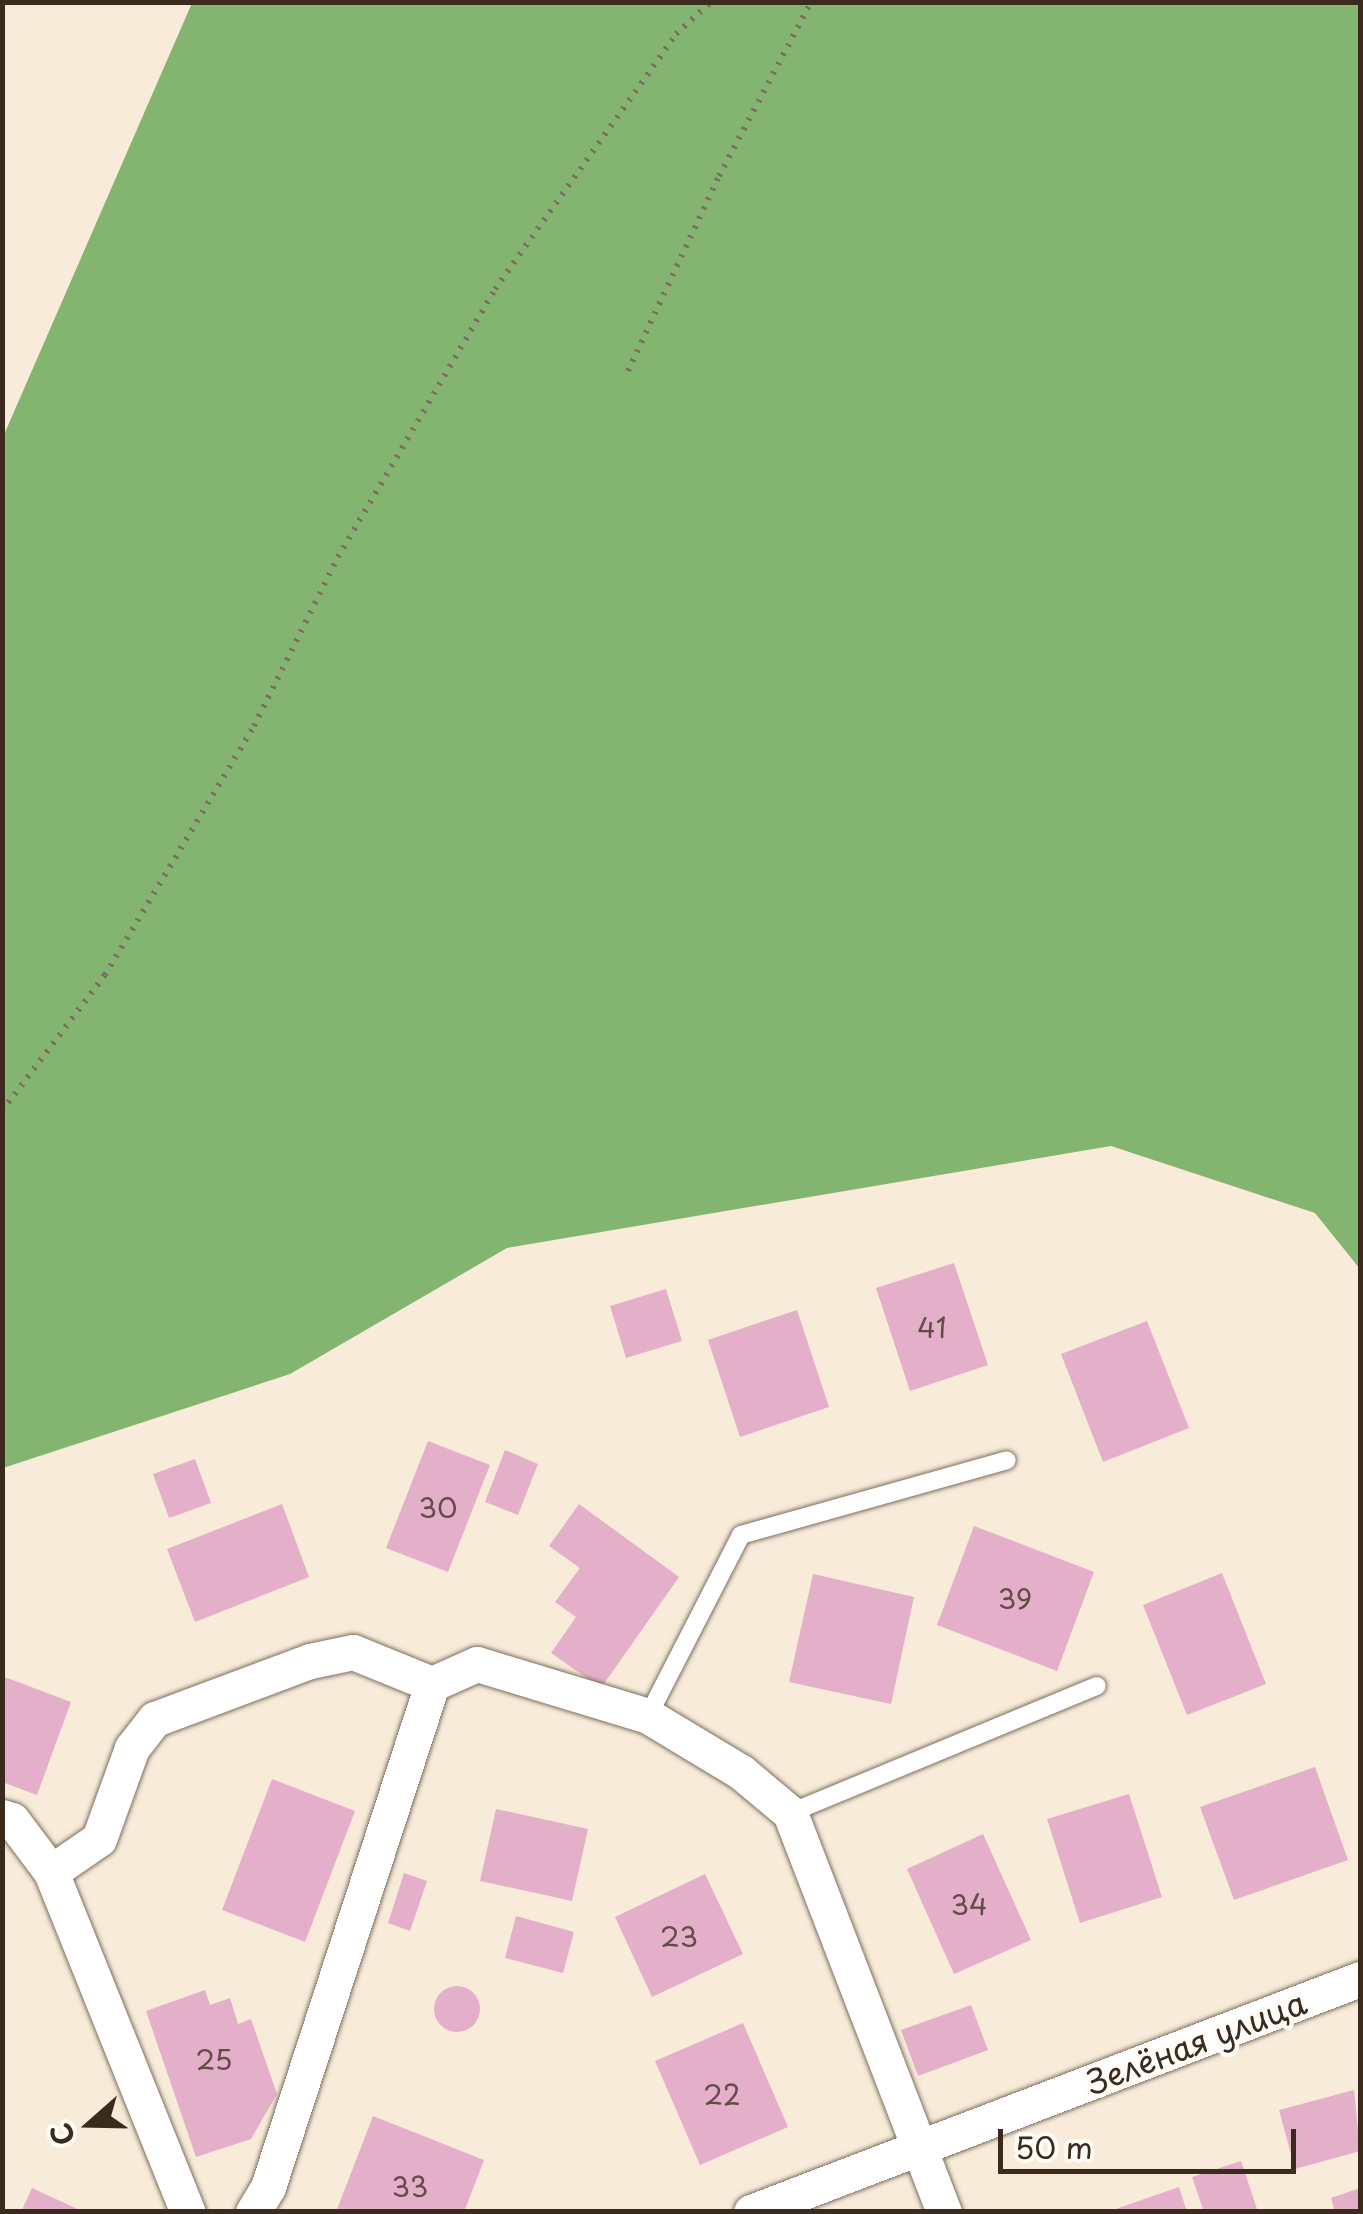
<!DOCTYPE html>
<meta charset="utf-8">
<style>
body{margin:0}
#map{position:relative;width:1363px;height:2214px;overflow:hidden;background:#f8ebd9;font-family:"Playpen Sans",sans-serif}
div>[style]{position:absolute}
.forest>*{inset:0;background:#83b570}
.building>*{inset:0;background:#e4b0c9}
.round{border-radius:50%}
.path>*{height:6px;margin-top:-3px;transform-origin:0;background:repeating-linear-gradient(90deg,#7d6e5f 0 2.5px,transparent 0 10.5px)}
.roads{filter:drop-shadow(0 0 2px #7d6e5f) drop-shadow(0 0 2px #7d6e5f)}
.lane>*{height:18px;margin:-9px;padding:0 9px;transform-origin:9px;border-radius:9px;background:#fff}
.street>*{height:35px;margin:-17.5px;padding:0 17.5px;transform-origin:17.5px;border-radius:17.5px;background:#fff}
span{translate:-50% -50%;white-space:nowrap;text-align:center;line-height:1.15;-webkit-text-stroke:9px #fdfcf7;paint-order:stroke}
.number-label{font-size:28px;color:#654c49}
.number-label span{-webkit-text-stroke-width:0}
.street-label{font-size:32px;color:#3b2a1e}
.frame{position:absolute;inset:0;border:5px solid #3b2a1e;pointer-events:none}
.north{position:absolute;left:40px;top:2074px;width:100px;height:100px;-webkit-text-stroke:8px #fdfcf7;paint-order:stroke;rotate:250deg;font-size:28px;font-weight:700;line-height:40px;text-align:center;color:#3b2a1e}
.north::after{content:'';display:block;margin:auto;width:35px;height:45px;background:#3b2a1e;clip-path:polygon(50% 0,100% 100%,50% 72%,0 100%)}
.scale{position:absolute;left:998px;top:2129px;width:298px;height:45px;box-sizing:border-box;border:5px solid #3b2a1e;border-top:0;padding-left:12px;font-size:30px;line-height:35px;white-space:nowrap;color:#3b2a1e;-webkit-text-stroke:8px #fdfcf7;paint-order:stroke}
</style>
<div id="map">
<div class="forest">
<div style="clip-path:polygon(192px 3px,1360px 3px,1360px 1269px,1315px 1213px,1111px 1146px,507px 1248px,290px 1374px,3px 1468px,3px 437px)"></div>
</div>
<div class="building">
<div style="clip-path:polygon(954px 1263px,988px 1365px,910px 1391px,876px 1288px)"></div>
<div style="clip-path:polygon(666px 1289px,682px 1341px,626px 1358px,610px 1306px)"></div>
<div style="clip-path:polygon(797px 1310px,829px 1407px,740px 1437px,708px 1340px)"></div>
<div style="clip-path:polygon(1147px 1321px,1189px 1428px,1103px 1462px,1061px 1354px)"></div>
<div style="clip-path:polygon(428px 1441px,490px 1465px,448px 1572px,386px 1548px)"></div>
<div style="clip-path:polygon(505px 1450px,538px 1464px,518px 1515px,485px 1502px)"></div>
<div style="clip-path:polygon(195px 1459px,211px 1503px,169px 1518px,153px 1474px)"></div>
<div style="clip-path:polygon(282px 1504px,309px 1577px,195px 1622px,167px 1549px)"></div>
<div style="clip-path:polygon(579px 1504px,679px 1577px,601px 1688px,551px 1653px,576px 1617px,555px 1602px,580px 1568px,549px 1546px)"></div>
<div style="clip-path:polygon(974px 1526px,1094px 1572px,1057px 1671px,937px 1625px)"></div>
<div style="clip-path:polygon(1222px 1573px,1266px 1684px,1187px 1715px,1143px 1605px)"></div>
<div style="clip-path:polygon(813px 1574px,914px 1597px,891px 1704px,789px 1682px)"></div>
<div style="clip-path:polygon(2px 1676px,71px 1702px,37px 1795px,2px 1782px)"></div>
<div style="clip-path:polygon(1315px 1767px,1348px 1860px,1234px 1900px,1200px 1807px)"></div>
<div style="clip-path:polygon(272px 1779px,355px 1811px,305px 1942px,222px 1910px)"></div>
<div style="clip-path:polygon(1129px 1794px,1162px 1897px,1080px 1923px,1047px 1819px)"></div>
<div style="clip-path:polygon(496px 1809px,588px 1829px,572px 1901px,480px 1881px)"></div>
<div style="clip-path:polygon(983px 1834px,1031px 1940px,954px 1974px,907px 1869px)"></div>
<div style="clip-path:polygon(404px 1873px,427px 1881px,410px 1931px,388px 1923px)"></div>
<div style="clip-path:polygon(705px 1874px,743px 1954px,652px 1997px,615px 1917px)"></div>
<div style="clip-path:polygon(516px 1916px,574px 1932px,563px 1973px,505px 1958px)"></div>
<div class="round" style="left:434px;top:1986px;width:46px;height:46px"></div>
<div style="clip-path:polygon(205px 1990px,210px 2005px,230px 1998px,238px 2024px,251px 2019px,277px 2094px,251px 2139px,196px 2157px,146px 2011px)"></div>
<div style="clip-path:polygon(971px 2005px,988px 2050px,918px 2076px,901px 2030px)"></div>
<div style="clip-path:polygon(743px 2023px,788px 2127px,700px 2165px,655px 2061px)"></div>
<div style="clip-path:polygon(1354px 2090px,1360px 2151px,1295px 2169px,1279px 2110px)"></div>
<div style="clip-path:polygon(373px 2116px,484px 2160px,464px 2212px,336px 2212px)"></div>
<div style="clip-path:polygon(1241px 2161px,1258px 2212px,1204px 2212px,1192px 2177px)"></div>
<div style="clip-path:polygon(1179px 2187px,1187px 2212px,1110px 2212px,1110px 2211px)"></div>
<div style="clip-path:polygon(32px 2188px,84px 2212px,21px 2212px)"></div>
<div style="clip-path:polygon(1360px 2188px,1360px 2212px,1335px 2212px,1331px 2198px)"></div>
</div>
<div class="path">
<div style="left:628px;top:371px;width:215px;rotate:-65deg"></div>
<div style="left:719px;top:176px;width:197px;rotate:-62.1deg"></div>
<div style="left:2px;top:1111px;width:171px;rotate:-52.9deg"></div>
<div style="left:105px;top:975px;width:290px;rotate:-59.1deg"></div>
<div style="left:254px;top:726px;width:189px;rotate:-63.6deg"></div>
<div style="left:338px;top:557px;width:311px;rotate:-59.6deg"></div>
<div style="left:495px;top:289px;width:313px;rotate:-54.6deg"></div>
<div style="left:676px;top:34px;width:47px;rotate:-42.4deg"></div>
</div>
<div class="roads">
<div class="lane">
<div style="left:648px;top:1716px;width:203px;rotate:-62.8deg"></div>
<div style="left:741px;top:1535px;width:276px;rotate:-15.7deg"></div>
<div style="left:790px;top:1813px;width:332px;rotate:-22.5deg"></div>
</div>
<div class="street">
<div style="left:2px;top:1817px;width:10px;rotate:17deg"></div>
<div style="left:12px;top:1820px;width:65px;rotate:53.1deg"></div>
<div style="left:51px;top:1872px;width:367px;rotate:68.1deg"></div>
<div style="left:51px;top:1872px;width:58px;rotate:-34.5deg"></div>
<div style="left:99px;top:1839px;width:97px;rotate:-70.1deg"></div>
<div style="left:132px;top:1748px;width:37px;rotate:-52deg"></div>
<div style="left:155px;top:1719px;width:165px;rotate:-20.5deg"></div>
<div style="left:310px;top:1661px;width:44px;rotate:-11.8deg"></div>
<div style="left:353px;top:1652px;width:85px;rotate:22.1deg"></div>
<div style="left:432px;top:1684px;width:49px;rotate:-24deg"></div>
<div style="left:477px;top:1664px;width:179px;rotate:16.9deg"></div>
<div style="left:648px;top:1716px;width:109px;rotate:31.1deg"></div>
<div style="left:741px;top:1772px;width:64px;rotate:39.9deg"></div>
<div style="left:790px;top:1813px;width:428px;rotate:68.9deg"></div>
<div style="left:253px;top:2212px;width:29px;rotate:-59deg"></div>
<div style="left:268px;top:2187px;width:529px;rotate:-71.94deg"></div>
<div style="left:751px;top:2212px;width:652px;rotate:-20.94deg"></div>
</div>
</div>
<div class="number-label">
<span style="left:932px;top:1327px">41</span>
<span style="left:438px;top:1507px">30</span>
<span style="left:1015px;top:1598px">39</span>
<span style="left:969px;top:1904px">34</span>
<span style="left:679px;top:1936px">23</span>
<span style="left:214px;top:2059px">25</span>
<span style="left:722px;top:2094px">22</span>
<span style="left:410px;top:2186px">33</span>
</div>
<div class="street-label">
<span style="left:1196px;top:2042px;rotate:-21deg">Зелёная улица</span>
</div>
<div class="frame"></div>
<div class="north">С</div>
<div class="scale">50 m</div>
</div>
